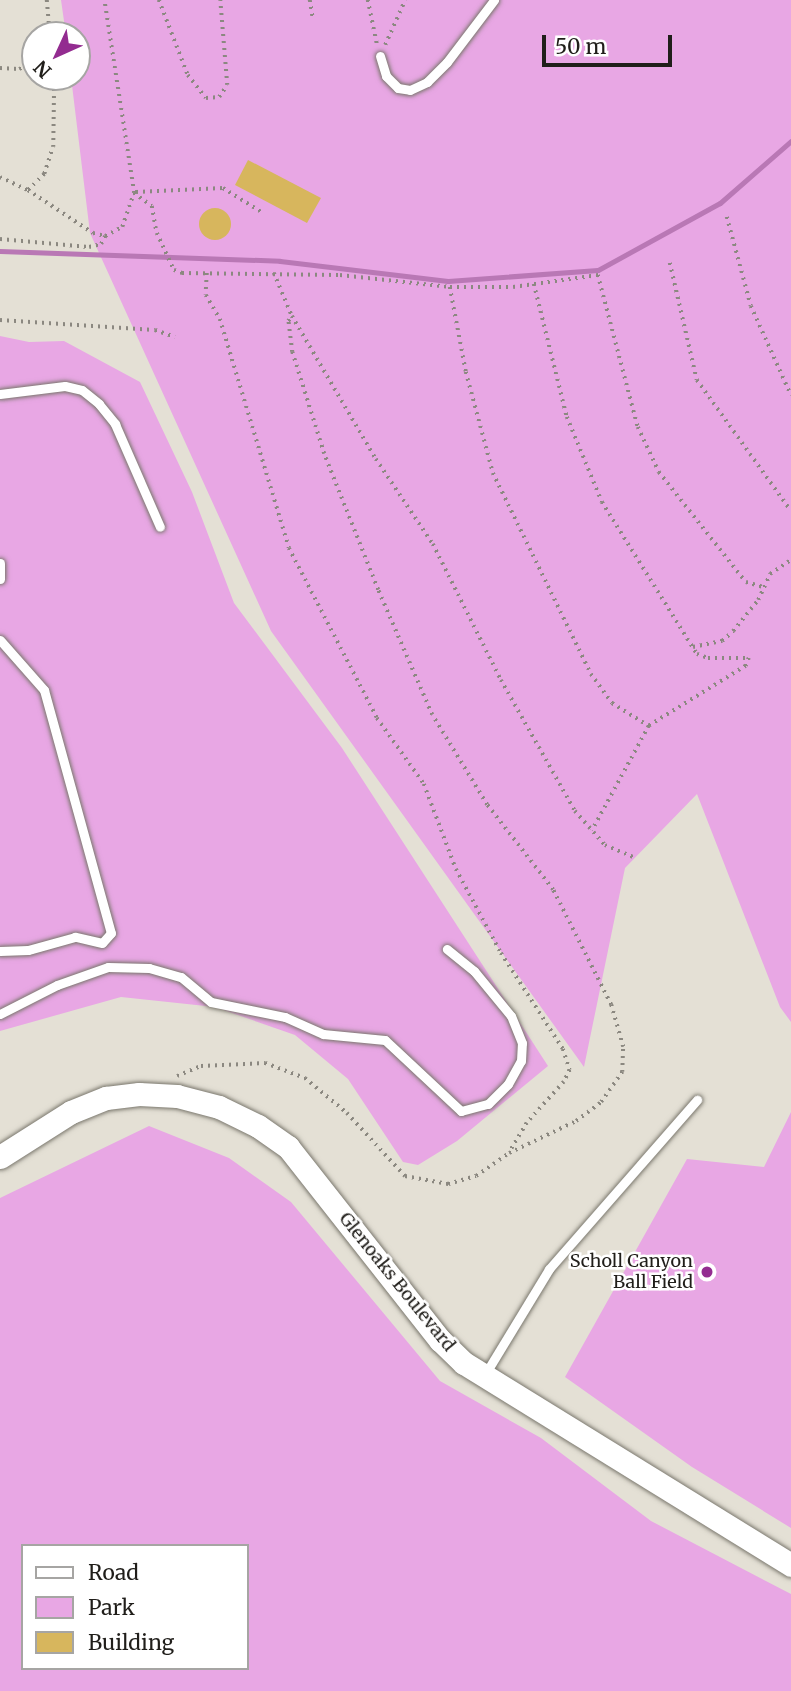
<!DOCTYPE html>
<style>
body{margin:0}
#map{position:relative;width:791px;height:1691px;overflow:hidden;background:#e4e0d5;font-family:Merriweather,serif}
div>[style]{position:absolute}
.green>*{inset:0;background:#e8a7e4}
.stream>*{height:5px;margin:-2.5px;padding:0 2.5px;transform-origin:2.5px;border-radius:2.5px;background:#b978b5}
.building>*{inset:0;background:#d7b65d}
.round{border-radius:50%}
.path>*{height:3.5px;margin-top:-1.75px;transform-origin:0;background:repeating-linear-gradient(90deg,#8b8880 0 2px,transparent 0 7px)}
.roads{filter:drop-shadow(0 0 2px #7a776d) drop-shadow(0 0 2px #7a776d)}
.service>*{height:9px;margin:-4.5px;padding:0 4.5px;transform-origin:4.5px;border-radius:4.5px;background:#fff}
.tertiary>*{height:23px;margin:-11.5px;padding:0 11.5px;transform-origin:11.5px;border-radius:11.5px;background:#fff}
.dots>*{width:19px;height:19px;translate:-50% -50%;box-sizing:border-box;border:4px solid #fff;border-radius:50%}
span{translate:-50% -50%;white-space:nowrap;text-align:center;line-height:1.15;-webkit-text-stroke:5px #fff;paint-order:stroke}
.poi-label{font-size:18px;color:#201e1a}
.right{translate:-100% -50%;text-align:right}
.street-label{font-size:18px;color:#201e1a}
.legend{position:absolute;left:21px;top:1544px;width:228px;height:126px;box-sizing:border-box;background:#fff;border:2px solid #a6a5a3;margin:0;padding:9px 12px;list-style:none;font-size:21px;color:#201e1a}
.legend li{display:flex;align-items:center;gap:14px;height:35px}
.legend b{width:35px;border:2px solid #a6a5a3}
.north{position:absolute;left:21px;top:21px;width:70px;height:70px;box-sizing:border-box;background:#fff;border:2px solid #a6a5a3;border-radius:50%;rotate:225deg;font-size:19px;font-weight:700;line-height:28px;text-align:center;color:#201e1a}
.north::after{content:'';display:block;margin:auto;width:24px;height:32px;background:#932c90;clip-path:polygon(50% 0,100% 100%,50% 72%,0 100%)}
.scale{position:absolute;left:542px;top:35px;width:130px;height:32px;box-sizing:border-box;border:4px solid #201e1a;border-top:0;padding-left:9px;font-size:21px;line-height:24px;white-space:nowrap;color:#201e1a;-webkit-text-stroke:5px #fff;paint-order:stroke}
</style>
<div id="map">
<div class="green">
<div style="clip-path:polygon(61px 0,791px 0,791px 1022px,780px 1007px,697px 794px,625px 868px,584px 1067px,271px 631px,90px 233px,71px 77px,77px 77px,77px 35px,66px 35px)"></div>
<div style="clip-path:polygon(0 336px,29px 342px,64px 341px,140px 382px,192px 492px,234px 603px,342px 748px,548px 1066px,457px 1141px,418px 1165px,403px 1162px,348px 1079px,295px 1035px,215px 1007px,121px 997px,0 1031px)"></div>
<div style="clip-path:polygon(791px 1112px,791px 1528px,692px 1467px,565px 1377px,687px 1159px,764px 1167px)"></div>
<div style="clip-path:polygon(evenodd,149px 1126px,229px 1158px,291px 1202px,440px 1381px,541px 1438px,651px 1521px,791px 1594px,791px 1691px,0 1691px,0 1198px,149px 1126px,23px 1546px,247px 1546px,247px 1668px,23px 1668px,23px 1546px)"></div>
</div>
<div class="stream">
<div style="left:0;top:251px;width:280px;rotate:2deg"></div>
<div style="left:280px;top:261px;width:169px;rotate:6.8deg"></div>
<div style="left:448px;top:281px;width:150px;rotate:-4.2deg"></div>
<div style="left:598px;top:270px;width:139px;rotate:-28.8deg"></div>
<div style="left:720px;top:203px;width:94px;rotate:-41.1deg"></div>
</div>
<div class="building">
<div style="clip-path:polygon(248px 160px,321px 198px,307px 223px,235px 185px)"></div>
<div class="round" style="left:199px;top:208px;width:32px;height:32px"></div>
</div>
<div class="path">
<div style="left:47px;top:0;width:35px;rotate:85deg"></div>
<div style="left:159px;top:0;width:80px;rotate:68.9deg"></div>
<div style="left:188px;top:75px;width:29px;rotate:52deg"></div>
<div style="left:206px;top:98px;width:13px;rotate:-4deg"></div>
<div style="left:219px;top:97px;width:14px;rotate:-56deg"></div>
<div style="left:227px;top:85px;width:85px;rotate:-94.7deg"></div>
<div style="left:310px;top:0;width:19px;rotate:81deg"></div>
<div style="left:368px;top:0;width:45px;rotate:78.4deg"></div>
<div style="left:385px;top:45px;width:49px;rotate:-66deg"></div>
<div style="left:0;top:68px;width:19px;rotate:3deg"></div>
<div style="left:19px;top:69px;width:17px;rotate:-24deg"></div>
<div style="left:0;top:177px;width:31px;rotate:25deg"></div>
<div style="left:28px;top:190px;width:23px;rotate:-45deg"></div>
<div style="left:44px;top:174px;width:28px;rotate:-72deg"></div>
<div style="left:53px;top:147px;width:70px;rotate:-89.2deg"></div>
<div style="left:28px;top:190px;width:78px;rotate:33.5deg"></div>
<div style="left:93px;top:233px;width:12px;rotate:14deg"></div>
<div style="left:105px;top:236px;width:19px;rotate:-28deg"></div>
<div style="left:122px;top:227px;width:36px;rotate:-71deg"></div>
<div style="left:134px;top:193px;width:195px;rotate:-98.8deg"></div>
<div style="left:136px;top:192px;width:87px;rotate:-2.6deg"></div>
<div style="left:223px;top:188px;width:47px;rotate:32deg"></div>
<div style="left:134px;top:193px;width:22px;rotate:36deg"></div>
<div style="left:152px;top:206px;width:27px;rotate:80deg"></div>
<div style="left:157px;top:233px;width:41px;rotate:65.3deg"></div>
<div style="left:174px;top:270px;width:9px;rotate:21deg"></div>
<div style="left:182px;top:273px;width:158px;rotate:0.7deg"></div>
<div style="left:340px;top:275px;width:111px;rotate:6.2deg"></div>
<div style="left:450px;top:287px;width:63px"></div>
<div style="left:513px;top:287px;width:86px;rotate:-8deg"></div>
<div style="left:598px;top:275px;width:157px;rotate:75.3deg"></div>
<div style="left:638px;top:427px;width:50px;rotate:65deg"></div>
<div style="left:659px;top:472px;width:140px;rotate:51.7deg"></div>
<div style="left:746px;top:582px;width:19px;rotate:16deg"></div>
<div style="left:727px;top:217px;width:92px;rotate:74.9deg"></div>
<div style="left:751px;top:306px;width:98px;rotate:65.8deg"></div>
<div style="left:0;top:239px;width:89px;rotate:5.1deg"></div>
<div style="left:89px;top:247px;width:12px;rotate:-14deg"></div>
<div style="left:101px;top:244px;width:9px;rotate:-63deg"></div>
<div style="left:670px;top:263px;width:120px;rotate:77deg"></div>
<div style="left:697px;top:380px;width:161px;rotate:54.3deg"></div>
<div style="left:207px;top:273px;width:22px;rotate:93deg"></div>
<div style="left:206px;top:295px;width:28px;rotate:60deg"></div>
<div style="left:220px;top:319px;width:239px;rotate:73.2deg"></div>
<div style="left:289px;top:548px;width:191px;rotate:62.6deg"></div>
<div style="left:377px;top:718px;width:81px;rotate:54.5deg"></div>
<div style="left:424px;top:784px;width:91px;rotate:69.4deg"></div>
<div style="left:456px;top:869px;width:95px;rotate:61.8deg"></div>
<div style="left:501px;top:953px;width:114px;rotate:57.1deg"></div>
<div style="left:563px;top:1049px;width:22px;rotate:72deg"></div>
<div style="left:570px;top:1070px;width:13px;rotate:117deg"></div>
<div style="left:564px;top:1082px;width:55px;rotate:132.1deg"></div>
<div style="left:527px;top:1123px;width:33px;rotate:121deg"></div>
<div style="left:274px;top:273px;width:47px;rotate:67.3deg"></div>
<div style="left:534px;top:284px;width:137px;rotate:76.1deg"></div>
<div style="left:567px;top:417px;width:92px;rotate:67.6deg"></div>
<div style="left:602px;top:502px;width:179px;rotate:58deg"></div>
<div style="left:697px;top:654px;width:12px;rotate:20deg"></div>
<div style="left:708px;top:658px;width:41px"></div>
<div style="left:749px;top:658px;width:9px;rotate:111deg"></div>
<div style="left:746px;top:666px;width:114px;rotate:148.3deg"></div>
<div style="left:649px;top:726px;width:119px;rotate:118.5deg"></div>
<div style="left:450px;top:287px;width:86px;rotate:79.3deg"></div>
<div style="left:466px;top:372px;width:105px;rotate:75deg"></div>
<div style="left:493px;top:473px;width:224px;rotate:64deg"></div>
<div style="left:591px;top:674px;width:36px;rotate:54deg"></div>
<div style="left:612px;top:703px;width:44px;rotate:31.9deg"></div>
<div style="left:0;top:320px;width:155px;rotate:3.7deg"></div>
<div style="left:155px;top:330px;width:21px;rotate:19deg"></div>
<div style="left:693px;top:647px;width:30px;rotate:-12deg"></div>
<div style="left:722px;top:641px;width:15px;rotate:-42deg"></div>
<div style="left:733px;top:631px;width:40px;rotate:-51deg"></div>
<div style="left:758px;top:600px;width:29px;rotate:-65deg"></div>
<div style="left:770px;top:574px;width:25px;rotate:-34deg"></div>
<div style="left:177px;top:1076px;width:26px;rotate:-23deg"></div>
<div style="left:201px;top:1066px;width:64px;rotate:-2.7deg"></div>
<div style="left:265px;top:1063px;width:43px;rotate:20.6deg"></div>
<div style="left:305px;top:1078px;width:55px;rotate:39.8deg"></div>
<div style="left:347px;top:1113px;width:86px;rotate:47.4deg"></div>
<div style="left:405px;top:1176px;width:44px;rotate:10.5deg"></div>
<div style="left:448px;top:1184px;width:29px;rotate:-16deg"></div>
<div style="left:476px;top:1176px;width:40px;rotate:-34.9deg"></div>
<div style="left:509px;top:1153px;width:74px;rotate:-25.5deg"></div>
<div style="left:576px;top:1121px;width:31px;rotate:-37deg"></div>
<div style="left:601px;top:1102px;width:37px;rotate:-55deg"></div>
<div style="left:622px;top:1072px;width:25px;rotate:-88deg"></div>
<div style="left:623px;top:1047px;width:44px;rotate:-105.9deg"></div>
<div style="left:611px;top:1005px;width:129px;rotate:-116.8deg"></div>
<div style="left:553px;top:890px;width:108px;rotate:-127.8deg"></div>
<div style="left:487px;top:805px;width:105px;rotate:-121.4deg"></div>
<div style="left:432px;top:715px;width:136px;rotate:-113.4deg"></div>
<div style="left:378px;top:590px;width:146px;rotate:-111.7deg"></div>
<div style="left:324px;top:454px;width:107px;rotate:-107.4deg"></div>
<div style="left:292px;top:352px;width:31px;rotate:-97deg"></div>
<div style="left:288px;top:321px;width:6px;rotate:-51deg"></div>
<div style="left:292px;top:316px;width:166px;rotate:59.6deg"></div>
<div style="left:376px;top:459px;width:102px;rotate:56.2deg"></div>
<div style="left:433px;top:544px;width:152px;rotate:63.4deg"></div>
<div style="left:501px;top:680px;width:150px;rotate:60.5deg"></div>
<div style="left:575px;top:811px;width:45px;rotate:48.6deg"></div>
<div style="left:605px;top:845px;width:33px;rotate:23deg"></div>
</div>
<div class="roads">
<div class="service">
<div style="left:380px;top:56px;width:21px;rotate:73deg"></div>
<div style="left:386px;top:76px;width:17px;rotate:45deg"></div>
<div style="left:398px;top:88px;width:12px;rotate:9deg"></div>
<div style="left:410px;top:90px;width:19px;rotate:-25deg"></div>
<div style="left:427px;top:82px;width:28px;rotate:-45deg"></div>
<div style="left:447px;top:62px;width:78px;rotate:-52.8deg"></div>
<div style="left:0;top:394px;width:65px;rotate:-7deg"></div>
<div style="left:65px;top:386px;width:17px;rotate:13deg"></div>
<div style="left:82px;top:390px;width:22px;rotate:39deg"></div>
<div style="left:99px;top:404px;width:26px;rotate:51deg"></div>
<div style="left:115px;top:424px;width:112px;rotate:66.4deg"></div>
<div style="left:0;top:563px;width:16px;rotate:90deg"></div>
<div style="left:0;top:640px;width:67px;rotate:48.7deg"></div>
<div style="left:44px;top:690px;width:252px;rotate:74.6deg"></div>
<div style="left:111px;top:933px;width:13px;rotate:132deg"></div>
<div style="left:102px;top:943px;width:28px;rotate:-167deg"></div>
<div style="left:75px;top:937px;width:49px;rotate:164.5deg"></div>
<div style="left:28px;top:950px;width:28px;rotate:178deg"></div>
<div style="left:0;top:1014px;width:64px;rotate:-27deg"></div>
<div style="left:57px;top:985px;width:54px;rotate:-19.4deg"></div>
<div style="left:108px;top:967px;width:41px;rotate:1.4deg"></div>
<div style="left:149px;top:968px;width:33px;rotate:16deg"></div>
<div style="left:181px;top:977px;width:39px;rotate:40deg"></div>
<div style="left:211px;top:1002px;width:76px;rotate:11.5deg"></div>
<div style="left:285px;top:1017px;width:42px;rotate:24.1deg"></div>
<div style="left:323px;top:1034px;width:62px;rotate:5.5deg"></div>
<div style="left:385px;top:1040px;width:104px;rotate:43.1deg"></div>
<div style="left:461px;top:1111px;width:28px;rotate:-15deg"></div>
<div style="left:488px;top:1104px;width:28px;rotate:-45deg"></div>
<div style="left:508px;top:1084px;width:26px;rotate:-61deg"></div>
<div style="left:521px;top:1061px;width:18px;rotate:-87deg"></div>
<div style="left:522px;top:1043px;width:29px;rotate:-112deg"></div>
<div style="left:511px;top:1016px;width:58px;rotate:-129.4deg"></div>
<div style="left:474px;top:971px;width:35px;rotate:-141deg"></div>
<div style="left:484px;top:1376px;width:125px;rotate:-58.7deg"></div>
<div style="left:549px;top:1269px;width:225px;rotate:-48.8deg"></div>
</div>
<div class="tertiary">
<div style="left:0;top:1157px;width:84px;rotate:-32.4deg"></div>
<div style="left:71px;top:1112px;width:38px;rotate:-22deg"></div>
<div style="left:106px;top:1098px;width:33px;rotate:-7deg"></div>
<div style="left:139px;top:1094px;width:38px;rotate:3deg"></div>
<div style="left:177px;top:1096px;width:43px;rotate:14.7deg"></div>
<div style="left:219px;top:1107px;width:43px;rotate:26deg"></div>
<div style="left:258px;top:1126px;width:37px;rotate:35deg"></div>
<div style="left:288px;top:1147px;width:246px;rotate:51.8deg"></div>
<div style="left:440px;top:1340px;width:33px;rotate:44deg"></div>
<div style="left:464px;top:1363px;width:384px;rotate:31.7deg"></div>
</div>
</div>
<div class="dots">
<div style="left:707px;top:1272px;background:#932c90"></div>
</div>
<div class="poi-label">
<span class="right" style="left:693px;top:1272px">Scholl Canyon<br>Ball Field</span>
</div>
<div class="street-label">
<span style="left:397px;top:1282px;rotate:51deg">Glenoaks Boulevard</span>
</div>
<ul class="legend">
<li><b style="height:9px;background:#fff"></b>Road</li>
<li><b style="height:19px;background:#e8a7e4"></b>Park</li>
<li><b style="height:19px;background:#d7b65d"></b>Building</li>
</ul>
<div class="north">N</div>
<div class="scale">50 m</div>
</div>
